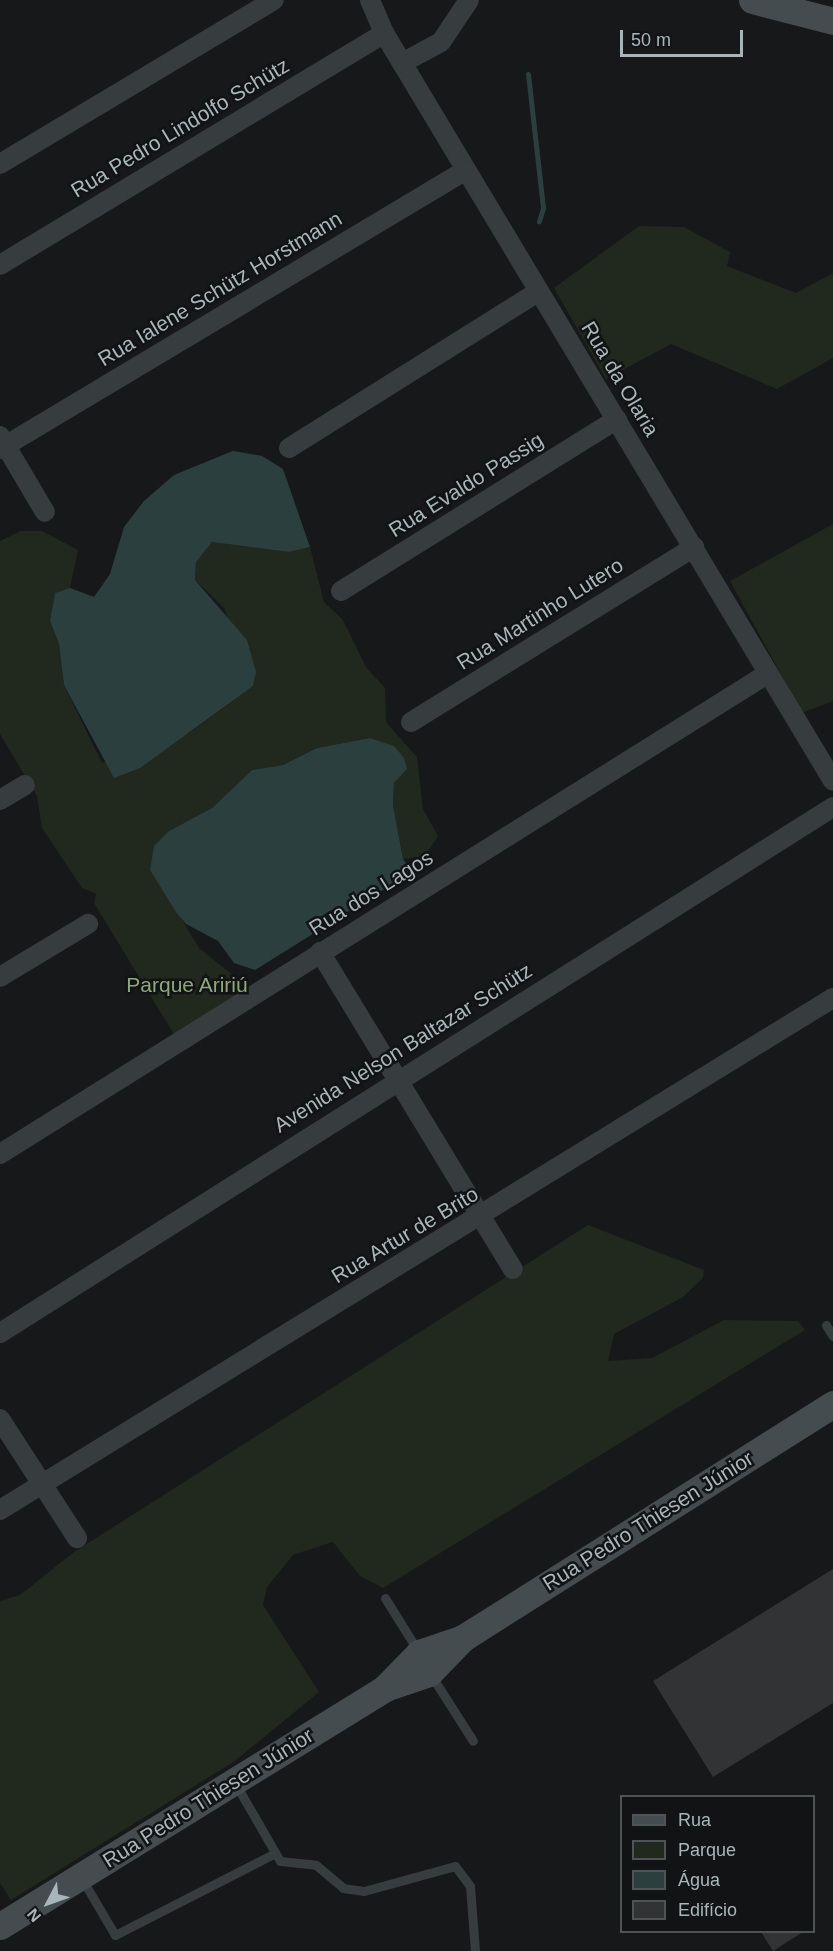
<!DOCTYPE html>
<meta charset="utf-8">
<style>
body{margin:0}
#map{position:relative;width:833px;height:1951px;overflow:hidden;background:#171819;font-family:Helvetica,sans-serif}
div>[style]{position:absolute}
.green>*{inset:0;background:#21281e}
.water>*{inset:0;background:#2b3f3e}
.stream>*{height:5px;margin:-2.5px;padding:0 2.5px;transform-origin:2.5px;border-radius:2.5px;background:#2b3f3e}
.building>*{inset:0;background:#323335}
.service>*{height:9px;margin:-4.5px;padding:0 4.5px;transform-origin:4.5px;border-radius:4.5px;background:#373c3f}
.minor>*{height:20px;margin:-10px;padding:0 10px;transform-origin:10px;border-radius:10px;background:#373c3f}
.secondary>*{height:27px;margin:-13.5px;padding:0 13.5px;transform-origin:13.5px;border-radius:13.5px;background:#454c4f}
span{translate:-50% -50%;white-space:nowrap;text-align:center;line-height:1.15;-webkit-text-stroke:5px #121314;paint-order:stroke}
.street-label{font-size:21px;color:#a8b6ba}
.park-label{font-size:21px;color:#8fa77d}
.legend{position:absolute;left:620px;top:1795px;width:195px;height:138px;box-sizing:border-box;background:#121314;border:2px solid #4e5456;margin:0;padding:8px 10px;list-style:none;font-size:18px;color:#a8b6ba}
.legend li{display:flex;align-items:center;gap:12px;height:30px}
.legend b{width:30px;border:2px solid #4e5456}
.north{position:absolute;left:18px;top:1873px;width:60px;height:60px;-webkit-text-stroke:4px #121314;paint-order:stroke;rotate:229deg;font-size:16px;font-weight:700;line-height:24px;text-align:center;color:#a8b6ba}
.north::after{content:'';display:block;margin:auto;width:21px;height:27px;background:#a8b6ba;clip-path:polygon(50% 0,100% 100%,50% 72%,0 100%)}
.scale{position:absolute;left:620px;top:30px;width:123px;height:27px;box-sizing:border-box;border:3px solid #a8b6ba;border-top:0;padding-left:8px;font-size:18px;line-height:21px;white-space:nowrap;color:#a8b6ba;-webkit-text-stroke:4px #121314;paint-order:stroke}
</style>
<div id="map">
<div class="green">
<div style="clip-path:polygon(639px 226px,684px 227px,730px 252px,727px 266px,796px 293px,833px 273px,833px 358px,777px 389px,671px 344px,606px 379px,554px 288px)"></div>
<div style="clip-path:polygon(833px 524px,833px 701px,802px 713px,730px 581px)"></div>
<div style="clip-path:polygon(21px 531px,42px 531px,78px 550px,70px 588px,55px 593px,50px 621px,59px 644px,64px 685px,102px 763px,189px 733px,253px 686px,224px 608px,195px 580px,196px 562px,212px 542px,289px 552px,310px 547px,324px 602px,343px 620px,366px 667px,385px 688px,386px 722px,417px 757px,423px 809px,438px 836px,425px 856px,403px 859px,393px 805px,394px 783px,406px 769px,370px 738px,317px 748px,283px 765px,252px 770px,212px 808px,169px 831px,151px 868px,199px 948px,249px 988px,175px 1036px,94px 903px,96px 894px,82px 888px,42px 828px,37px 796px,0 734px,0 541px)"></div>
<div style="clip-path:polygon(588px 1225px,704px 1270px,703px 1278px,683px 1297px,614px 1334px,608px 1361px,652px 1358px,724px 1320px,798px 1321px,805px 1330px,383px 1588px,360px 1576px,333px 1542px,293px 1555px,267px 1587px,263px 1605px,319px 1692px,235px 1761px,11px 1900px,0 1883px,0 1601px,20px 1595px,74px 1552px)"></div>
</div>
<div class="water">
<div style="clip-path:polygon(233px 451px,262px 456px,283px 469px,310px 547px,289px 552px,212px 542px,196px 562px,195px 580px,247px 640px,256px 672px,253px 686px,140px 768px,114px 778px,64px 685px,59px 644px,50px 621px,55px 593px,70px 588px,94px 597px,110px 574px,124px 527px,144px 501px,174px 475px)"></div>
<div style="clip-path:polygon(370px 738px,394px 746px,404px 758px,407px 769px,394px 783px,393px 805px,403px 859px,412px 872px,255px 970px,234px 963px,218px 941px,186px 924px,176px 912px,150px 870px,154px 846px,169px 831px,212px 808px,252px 770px,283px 765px,317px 748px)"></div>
</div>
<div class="stream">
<div style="left:528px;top:74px;width:135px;rotate:83.6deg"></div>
<div style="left:543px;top:208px;width:14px;rotate:107deg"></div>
</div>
<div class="building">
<div style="clip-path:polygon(833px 1569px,833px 1703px,713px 1777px,653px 1681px)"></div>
<div style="clip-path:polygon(761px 1932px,803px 1932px,773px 1951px)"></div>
</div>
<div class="service">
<div style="left:826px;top:1325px;width:13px;rotate:58deg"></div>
<div style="left:385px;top:1598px;width:62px;rotate:58.1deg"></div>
<div style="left:431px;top:1675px;width:78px;rotate:57.5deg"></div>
<div style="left:235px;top:1783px;width:90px;rotate:60deg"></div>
<div style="left:280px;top:1861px;width:36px;rotate:6deg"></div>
<div style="left:316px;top:1865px;width:35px;rotate:40deg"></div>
<div style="left:343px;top:1888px;width:21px;rotate:8deg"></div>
<div style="left:364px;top:1891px;width:94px;rotate:-15.4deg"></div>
<div style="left:455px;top:1866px;width:25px;rotate:53deg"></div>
<div style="left:470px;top:1886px;width:65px;rotate:85.6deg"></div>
<div style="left:82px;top:1879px;width:65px;rotate:59.5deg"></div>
<div style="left:115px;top:1935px;width:178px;rotate:-27.1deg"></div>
</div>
<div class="minor">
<div style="left:370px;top:0;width:36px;rotate:67deg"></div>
<div style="left:384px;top:33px;width:872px;rotate:59.02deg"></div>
<div style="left:402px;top:63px;width:44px;rotate:-28.3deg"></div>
<div style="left:441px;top:42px;width:50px;rotate:-56.3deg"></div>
<div style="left:0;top:164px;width:319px;rotate:-30.9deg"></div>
<div style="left:0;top:265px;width:449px;rotate:-31.1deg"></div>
<div style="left:0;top:436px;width:88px;rotate:59.4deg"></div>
<div style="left:289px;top:448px;width:295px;rotate:-32.1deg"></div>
<div style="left:0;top:449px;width:543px;rotate:-30.91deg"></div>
<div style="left:341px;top:591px;width:325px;rotate:-31.9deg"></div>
<div style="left:411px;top:722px;width:333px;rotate:-31.7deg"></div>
<div style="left:0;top:800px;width:29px;rotate:-31deg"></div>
<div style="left:320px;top:952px;width:371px;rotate:58.7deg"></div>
<div style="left:0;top:977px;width:103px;rotate:-31.1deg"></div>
<div style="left:0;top:1154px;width:905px;rotate:-32.04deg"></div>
<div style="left:0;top:1333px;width:985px;rotate:-32.27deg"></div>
<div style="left:0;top:1419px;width:142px;rotate:57.1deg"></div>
<div style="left:0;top:1510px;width:978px;rotate:-31.58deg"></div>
</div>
<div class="secondary">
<div style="left:752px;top:0;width:84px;rotate:14.5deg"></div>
<div style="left:385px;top:1688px;width:49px;rotate:-45.8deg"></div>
<div style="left:419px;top:1653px;width:46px;rotate:-18.8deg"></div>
<div style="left:0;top:1926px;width:453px;rotate:-31.7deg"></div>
<div style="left:385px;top:1688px;width:46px;rotate:-18.8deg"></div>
<div style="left:429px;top:1673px;width:49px;rotate:-45.8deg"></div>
<div style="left:463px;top:1638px;width:438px;rotate:-32.3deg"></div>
</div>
<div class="street-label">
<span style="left:180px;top:128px;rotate:-31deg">Rua Pedro Lindolfo Schütz</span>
<span style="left:220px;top:289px;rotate:-31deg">Rua Ialene Schütz Horstmann</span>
<span style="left:620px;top:379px;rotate:59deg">Rua da Olaria</span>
<span style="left:466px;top:485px;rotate:-32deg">Rua Evaldo Passig</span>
<span style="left:540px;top:614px;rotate:-32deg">Rua Martinho Lutero</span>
<span style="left:371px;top:893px;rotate:-32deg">Rua dos Lagos</span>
<span style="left:403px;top:1048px;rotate:-32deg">Avenida Nelson Baltazar Schütz</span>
<span style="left:405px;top:1235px;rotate:-31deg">Rua Artur de Brito</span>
<span style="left:648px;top:1521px;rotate:-32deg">Rua Pedro Thiesen Júnior</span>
<span style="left:208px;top:1798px;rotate:-32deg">Rua Pedro Thiesen Júnior</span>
</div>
<div class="park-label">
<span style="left:187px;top:985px">Parque Aririú</span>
</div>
<ul class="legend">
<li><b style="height:8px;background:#454c4f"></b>Rua</li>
<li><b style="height:16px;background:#21281e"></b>Parque</li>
<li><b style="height:16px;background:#2b3f3e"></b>Água</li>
<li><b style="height:16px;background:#323335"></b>Edifício</li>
</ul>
<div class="north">N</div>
<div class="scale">50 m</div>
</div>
